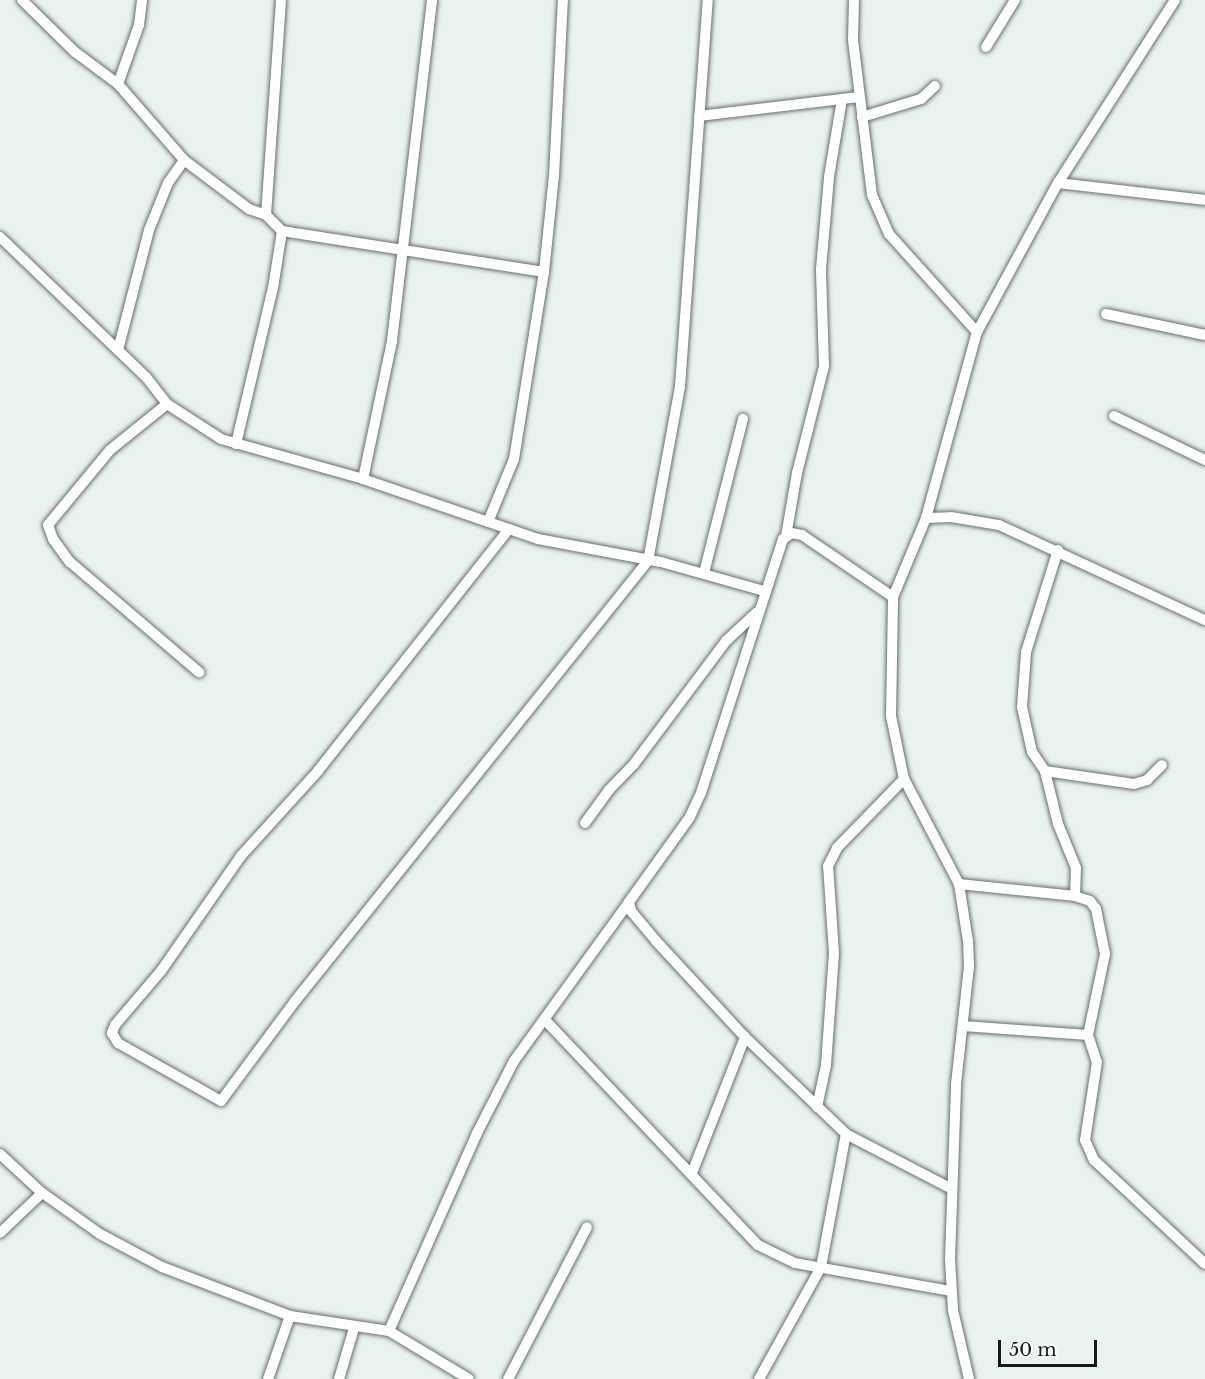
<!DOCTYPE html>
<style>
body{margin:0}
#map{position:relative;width:1205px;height:1379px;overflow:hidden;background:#eaf2f0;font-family:"Libre Baskerville",serif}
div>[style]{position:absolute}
.roads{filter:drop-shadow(0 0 2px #686e6d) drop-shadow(0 0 2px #686e6d)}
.street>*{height:10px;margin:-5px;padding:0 5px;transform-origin:5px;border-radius:5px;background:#fff}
span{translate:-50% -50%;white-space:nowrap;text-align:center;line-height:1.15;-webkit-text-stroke:4.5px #f8fffd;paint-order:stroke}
.scale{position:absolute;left:998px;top:1340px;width:99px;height:27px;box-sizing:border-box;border:3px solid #161918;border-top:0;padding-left:8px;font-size:18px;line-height:21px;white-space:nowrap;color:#161918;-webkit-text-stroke:4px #f8fffd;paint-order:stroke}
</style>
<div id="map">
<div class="roads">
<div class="street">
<div style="left:22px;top:0;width:74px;rotate:44.5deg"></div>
<div style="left:75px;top:52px;width:54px;rotate:36.7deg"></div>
<div style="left:118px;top:84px;width:101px;rotate:49deg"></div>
<div style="left:184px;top:160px;width:81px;rotate:37deg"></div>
<div style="left:249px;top:209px;width:18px;rotate:19deg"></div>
<div style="left:266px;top:215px;width:23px;rotate:45deg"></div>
<div style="left:282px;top:231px;width:265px;rotate:8.9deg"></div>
<div style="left:854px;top:0;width:40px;rotate:91.4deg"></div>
<div style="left:853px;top:40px;width:156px;rotate:83deg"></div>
<div style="left:872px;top:195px;width:43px;rotate:66.4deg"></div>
<div style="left:889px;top:234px;width:132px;rotate:48.1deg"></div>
<div style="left:986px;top:47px;width:55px;rotate:-58.3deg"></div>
<div style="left:118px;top:84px;width:63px;rotate:-70.4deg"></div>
<div style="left:139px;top:25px;width:25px;rotate:-83deg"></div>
<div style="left:699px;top:116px;width:161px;rotate:-6.8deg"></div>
<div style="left:862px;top:117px;width:62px;rotate:-17deg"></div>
<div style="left:921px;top:99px;width:19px;rotate:-43deg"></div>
<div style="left:1058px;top:183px;width:148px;rotate:6.6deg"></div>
<div style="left:266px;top:215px;width:216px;rotate:-86deg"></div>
<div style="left:0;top:237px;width:202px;rotate:43.8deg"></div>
<div style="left:146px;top:377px;width:34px;rotate:52deg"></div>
<div style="left:167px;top:404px;width:64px;rotate:32.9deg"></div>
<div style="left:221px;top:439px;width:148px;rotate:15.7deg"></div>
<div style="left:363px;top:479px;width:185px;rotate:18.9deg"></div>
<div style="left:538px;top:539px;width:125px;rotate:10.6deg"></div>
<div style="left:661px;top:562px;width:107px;rotate:15.7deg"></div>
<div style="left:1106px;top:314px;width:101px;rotate:12deg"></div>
<div style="left:118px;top:350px;width:124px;rotate:-75.5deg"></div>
<div style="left:149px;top:230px;width:51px;rotate:-68deg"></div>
<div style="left:168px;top:183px;width:28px;rotate:-55deg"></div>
<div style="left:167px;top:404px;width:73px;rotate:141.1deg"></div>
<div style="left:110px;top:450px;width:97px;rotate:129.6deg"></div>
<div style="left:48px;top:525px;width:15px;rotate:70deg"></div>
<div style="left:53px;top:539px;width:29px;rotate:54deg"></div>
<div style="left:70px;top:562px;width:170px;rotate:40.5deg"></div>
<div style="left:1114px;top:416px;width:101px;rotate:25.8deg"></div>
<div style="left:236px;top:444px;width:160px;rotate:-76.7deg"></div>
<div style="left:273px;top:288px;width:58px;rotate:-81deg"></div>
<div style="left:363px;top:479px;width:141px;rotate:-78.1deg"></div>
<div style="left:392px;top:341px;width:343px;rotate:-83.3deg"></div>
<div style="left:926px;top:518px;width:25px;rotate:-2deg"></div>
<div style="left:951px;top:517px;width:49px;rotate:9.5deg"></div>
<div style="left:999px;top:525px;width:227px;rotate:24.8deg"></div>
<div style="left:488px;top:522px;width:68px;rotate:-67.6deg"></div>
<div style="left:514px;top:459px;width:189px;rotate:-80.9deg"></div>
<div style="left:544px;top:272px;width:97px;rotate:-84.1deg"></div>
<div style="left:554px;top:176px;width:176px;rotate:-87.1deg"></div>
<div style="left:509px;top:529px;width:308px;rotate:128.3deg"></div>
<div style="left:318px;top:771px;width:115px;rotate:132.2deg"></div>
<div style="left:241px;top:856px;width:140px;rotate:124.8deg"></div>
<div style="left:161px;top:971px;width:71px;rotate:130.4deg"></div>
<div style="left:115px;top:1025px;width:9px;rotate:111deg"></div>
<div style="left:112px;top:1033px;width:12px;rotate:59deg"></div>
<div style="left:118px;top:1043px;width:118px;rotate:29.4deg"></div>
<div style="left:221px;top:1101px;width:126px;rotate:-53.4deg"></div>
<div style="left:296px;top:1000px;width:563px;rotate:-51.28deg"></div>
<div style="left:648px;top:561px;width:177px;rotate:-79.6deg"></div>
<div style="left:680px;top:387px;width:388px;rotate:-85.9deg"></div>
<div style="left:786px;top:536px;width:64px;rotate:-80.1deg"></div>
<div style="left:797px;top:473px;width:110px;rotate:-75.8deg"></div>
<div style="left:824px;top:366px;width:97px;rotate:-91.8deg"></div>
<div style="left:821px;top:269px;width:92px;rotate:-85deg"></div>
<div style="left:829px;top:177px;width:79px;rotate:-80.5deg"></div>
<div style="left:704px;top:573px;width:159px;rotate:-75.8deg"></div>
<div style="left:893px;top:597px;width:110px;rotate:-145.7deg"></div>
<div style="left:802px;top:535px;width:10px;rotate:-169deg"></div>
<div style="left:792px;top:533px;width:11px;rotate:146deg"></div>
<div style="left:783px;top:539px;width:267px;rotate:107.9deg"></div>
<div style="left:701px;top:793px;width:26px;rotate:115deg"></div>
<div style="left:690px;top:817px;width:105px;rotate:125.7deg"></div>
<div style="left:629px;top:902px;width:9px;rotate:77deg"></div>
<div style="left:631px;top:911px;width:39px;rotate:50deg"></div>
<div style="left:656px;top:941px;width:131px;rotate:47.2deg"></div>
<div style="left:745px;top:1037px;width:140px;rotate:43.8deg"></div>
<div style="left:846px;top:1134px;width:119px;rotate:27.4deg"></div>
<div style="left:1045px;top:771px;width:23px;rotate:-124deg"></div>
<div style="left:1032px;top:752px;width:46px;rotate:-102.5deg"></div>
<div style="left:1022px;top:707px;width:55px;rotate:-85.8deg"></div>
<div style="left:1026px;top:652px;width:107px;rotate:-72.6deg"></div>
<div style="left:585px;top:823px;width:39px;rotate:-54deg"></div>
<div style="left:608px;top:791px;width:37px;rotate:-46deg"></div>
<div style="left:634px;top:764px;width:154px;rotate:-53.2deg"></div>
<div style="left:726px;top:641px;width:42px;rotate:-43.1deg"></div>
<div style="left:959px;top:884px;width:117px;rotate:5.9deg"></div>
<div style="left:546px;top:1021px;width:308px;rotate:46.6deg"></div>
<div style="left:758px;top:1245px;width:41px;rotate:25.9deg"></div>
<div style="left:795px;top:1263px;width:158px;rotate:10.2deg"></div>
<div style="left:963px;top:1026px;width:125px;rotate:4.1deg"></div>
<div style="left:1088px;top:1035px;width:28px;rotate:72deg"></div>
<div style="left:1097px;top:1062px;width:79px;rotate:98.7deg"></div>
<div style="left:1085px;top:1140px;width:22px;rotate:66deg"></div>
<div style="left:1094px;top:1160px;width:152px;rotate:43.1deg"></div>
<div style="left:1088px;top:1035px;width:83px;rotate:-78.1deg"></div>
<div style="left:1105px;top:954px;width:46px;rotate:-101.3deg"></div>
<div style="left:1096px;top:909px;width:10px;rotate:-127deg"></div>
<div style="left:1090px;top:901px;width:16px;rotate:-162deg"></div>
<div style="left:1075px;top:896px;width:28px;rotate:-88deg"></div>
<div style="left:1076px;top:868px;width:48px;rotate:-112.2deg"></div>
<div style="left:1058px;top:824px;width:55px;rotate:-103.8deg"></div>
<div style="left:1045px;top:771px;width:90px;rotate:8.3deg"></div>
<div style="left:1134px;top:784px;width:14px;rotate:-17deg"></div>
<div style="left:1147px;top:780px;width:21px;rotate:-45deg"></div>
<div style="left:817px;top:1107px;width:43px;rotate:-77.9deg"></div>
<div style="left:826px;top:1065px;width:112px;rotate:-85.9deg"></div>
<div style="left:834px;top:953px;width:87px;rotate:-93.9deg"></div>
<div style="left:828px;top:866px;width:20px;rotate:-63deg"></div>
<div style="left:837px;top:848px;width:96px;rotate:-45.8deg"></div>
<div style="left:0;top:1154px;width:56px;rotate:42.8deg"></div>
<div style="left:41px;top:1192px;width:72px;rotate:35.4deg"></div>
<div style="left:100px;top:1234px;width:70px;rotate:28deg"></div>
<div style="left:162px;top:1267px;width:137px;rotate:20.9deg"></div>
<div style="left:290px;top:1316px;width:100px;rotate:8.6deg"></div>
<div style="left:389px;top:1331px;width:93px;rotate:31deg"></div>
<div style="left:692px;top:1173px;width:146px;rotate:-68.7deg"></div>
<div style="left:0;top:1233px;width:58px;rotate:-43.6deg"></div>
<div style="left:389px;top:1331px;width:217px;rotate:-66deg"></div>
<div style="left:477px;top:1133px;width:81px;rotate:-62.8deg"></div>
<div style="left:514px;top:1061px;width:196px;rotate:-54.1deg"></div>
<div style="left:268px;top:1379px;width:67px;rotate:-70.8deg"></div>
<div style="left:339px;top:1379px;width:53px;rotate:-73.6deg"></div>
<div style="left:508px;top:1379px;width:171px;rotate:-62.5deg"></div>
<div style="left:759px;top:1379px;width:128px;rotate:-61deg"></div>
<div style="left:821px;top:1267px;width:135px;rotate:-79.4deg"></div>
<div style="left:969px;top:1379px;width:71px;rotate:-103.1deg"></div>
<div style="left:953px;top:1310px;width:51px;rotate:-93.4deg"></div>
<div style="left:950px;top:1259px;width:175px;rotate:-88deg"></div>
<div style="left:956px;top:1084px;width:118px;rotate:-83.7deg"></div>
<div style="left:969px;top:967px;width:26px;rotate:-92deg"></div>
<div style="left:968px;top:941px;width:58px;rotate:-99deg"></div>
<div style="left:959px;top:884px;width:119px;rotate:-117.6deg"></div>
<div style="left:904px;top:779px;width:64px;rotate:-101.7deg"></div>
<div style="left:891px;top:716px;width:119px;rotate:-89deg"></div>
<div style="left:893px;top:597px;width:86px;rotate:-67.3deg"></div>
<div style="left:926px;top:518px;width:193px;rotate:-74.7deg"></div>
<div style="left:977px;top:332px;width:170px;rotate:-61.5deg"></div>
<div style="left:1058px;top:183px;width:217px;rotate:-57.4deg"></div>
</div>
</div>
<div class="scale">50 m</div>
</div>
